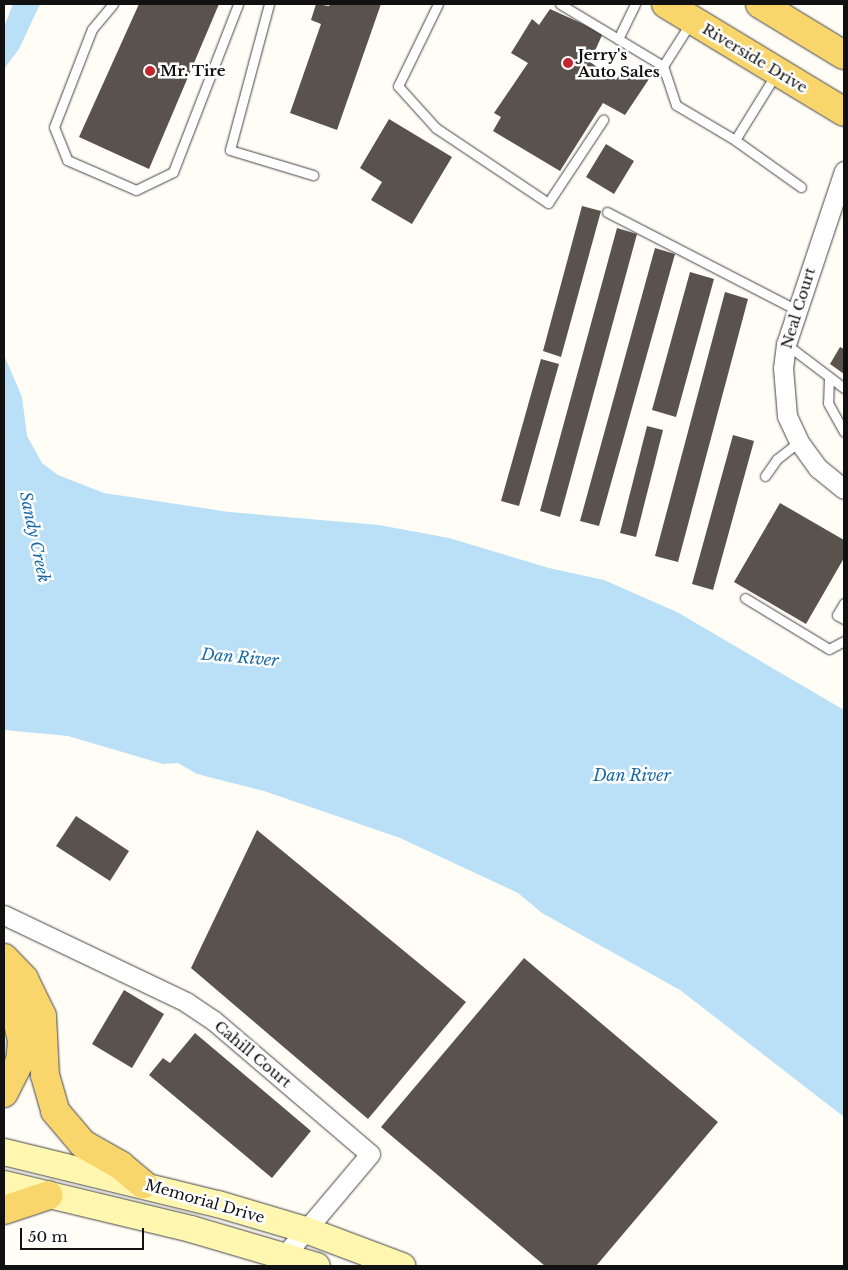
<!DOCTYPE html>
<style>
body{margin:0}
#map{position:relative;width:848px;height:1270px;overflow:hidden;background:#fffdf5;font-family:"Libre Baskerville",serif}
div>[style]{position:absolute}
.water>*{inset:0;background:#b9e0f7}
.building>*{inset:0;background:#5a524d}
.roads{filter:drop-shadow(0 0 1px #444) drop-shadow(0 0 1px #444)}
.lane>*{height:9px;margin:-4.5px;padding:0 4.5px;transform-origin:4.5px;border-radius:4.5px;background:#fff}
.street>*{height:19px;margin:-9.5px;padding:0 9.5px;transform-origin:9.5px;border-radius:9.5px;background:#fff}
.secondary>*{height:26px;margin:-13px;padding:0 13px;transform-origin:13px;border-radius:13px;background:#fff6b0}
.primary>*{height:28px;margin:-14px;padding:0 14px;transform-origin:14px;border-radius:14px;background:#f9d66b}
.dots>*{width:14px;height:14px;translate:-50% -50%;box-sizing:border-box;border:2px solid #fff;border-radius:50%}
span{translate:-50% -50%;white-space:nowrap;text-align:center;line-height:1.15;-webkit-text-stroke:5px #fff;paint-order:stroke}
.poi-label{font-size:15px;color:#111;font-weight:700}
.left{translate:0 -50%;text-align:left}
.street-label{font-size:15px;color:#111}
.water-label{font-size:16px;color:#1768a6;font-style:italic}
.frame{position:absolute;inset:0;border:5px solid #111;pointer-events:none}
.scale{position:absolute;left:20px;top:1228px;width:124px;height:22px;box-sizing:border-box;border:2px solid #111;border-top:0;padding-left:6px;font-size:15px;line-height:18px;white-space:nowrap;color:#111;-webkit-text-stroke:4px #fff;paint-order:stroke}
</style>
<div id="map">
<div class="water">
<div style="clip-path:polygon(13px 4px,40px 4px,19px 49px,4px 69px,4px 27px)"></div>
<div style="clip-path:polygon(4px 355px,22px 397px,27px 436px,42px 463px,58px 475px,104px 493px,229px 512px,379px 525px,449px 538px,549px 568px,604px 580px,677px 612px,844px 710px,844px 1117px,680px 990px,542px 913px,518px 893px,400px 838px,264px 791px,197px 774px,178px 763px,163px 764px,68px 736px,4px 730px)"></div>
</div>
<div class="building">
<div style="clip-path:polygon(139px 4px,219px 4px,149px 169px,79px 137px)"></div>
<div style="clip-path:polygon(316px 4px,329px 6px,330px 4px,381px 4px,337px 130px,290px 113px,321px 24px,311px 20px)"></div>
<div style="clip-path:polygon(550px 9px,603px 33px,590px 62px,616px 80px,626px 64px,649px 79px,625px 115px,603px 103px,560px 171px,493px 131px,501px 117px,494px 113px,528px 63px,511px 53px,532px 19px,539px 25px)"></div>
<div style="clip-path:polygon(389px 119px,452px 157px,412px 224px,371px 200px,382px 182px,360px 168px)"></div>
<div style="clip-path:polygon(606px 144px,634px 161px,614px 194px,586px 177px)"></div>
<div style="clip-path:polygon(582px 206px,601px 211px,561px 357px,543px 351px)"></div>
<div style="clip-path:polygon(617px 228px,637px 234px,560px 517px,540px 511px)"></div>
<div style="clip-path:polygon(655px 248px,675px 254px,599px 526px,580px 521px)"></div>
<div style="clip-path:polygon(690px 272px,714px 279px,676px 417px,652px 410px)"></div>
<div style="clip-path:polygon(725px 292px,748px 299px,678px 562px,655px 556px)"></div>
<div style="clip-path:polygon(840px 347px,844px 349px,844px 374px,830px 364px)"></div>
<div style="clip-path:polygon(541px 359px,559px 364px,519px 506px,501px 501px)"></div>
<div style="clip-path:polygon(647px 426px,663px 430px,636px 537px,620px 533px)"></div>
<div style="clip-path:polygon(733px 435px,754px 441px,713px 590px,692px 584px)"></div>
<div style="clip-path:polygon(780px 503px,844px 540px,844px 558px,806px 624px,734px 582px)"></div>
<div style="clip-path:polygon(76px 816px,129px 851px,110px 881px,56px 846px)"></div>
<div style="clip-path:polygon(257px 830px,466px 1002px,368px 1119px,191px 968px)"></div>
<div style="clip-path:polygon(524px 958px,718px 1122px,596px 1266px,545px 1266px,381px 1127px)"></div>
<div style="clip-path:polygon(124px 990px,164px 1014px,132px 1068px,92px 1044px)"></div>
<div style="clip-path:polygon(195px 1033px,311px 1131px,272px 1178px,149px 1075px,163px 1058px,170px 1063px)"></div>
</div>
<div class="roads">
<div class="lane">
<div style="left:113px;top:4px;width:33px;rotate:130deg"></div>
<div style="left:92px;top:29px;width:105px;rotate:111.2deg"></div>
<div style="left:54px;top:127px;width:35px;rotate:68deg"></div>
<div style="left:67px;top:160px;width:75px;rotate:23.5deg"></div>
<div style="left:136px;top:190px;width:41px;rotate:-25.9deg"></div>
<div style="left:173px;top:172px;width:180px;rotate:-68.8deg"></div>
<div style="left:269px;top:4px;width:151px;rotate:105deg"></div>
<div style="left:230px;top:150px;width:87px;rotate:16.8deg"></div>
<div style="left:438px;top:4px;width:91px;rotate:116deg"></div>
<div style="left:398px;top:86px;width:57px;rotate:47.9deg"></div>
<div style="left:436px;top:128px;width:135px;rotate:33.8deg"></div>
<div style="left:548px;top:203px;width:100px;rotate:-56.5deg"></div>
<div style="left:560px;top:4px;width:120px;rotate:31deg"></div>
<div style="left:663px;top:66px;width:41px;rotate:71.6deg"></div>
<div style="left:676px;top:105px;width:69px;rotate:30.7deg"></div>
<div style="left:735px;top:140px;width:81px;rotate:35.5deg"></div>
<div style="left:618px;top:39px;width:39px;rotate:-64deg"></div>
<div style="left:663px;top:66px;width:52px;rotate:-57.5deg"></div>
<div style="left:735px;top:140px;width:78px;rotate:-58.2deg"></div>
<div style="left:607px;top:212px;width:214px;rotate:27.3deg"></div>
<div style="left:786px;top:344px;width:73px;rotate:37.2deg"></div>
<div style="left:829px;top:377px;width:26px;rotate:92deg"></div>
<div style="left:828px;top:403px;width:33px;rotate:61deg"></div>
<div style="left:765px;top:476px;width:21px;rotate:-55deg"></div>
<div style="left:777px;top:459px;width:28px;rotate:-38deg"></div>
<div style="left:745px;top:598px;width:98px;rotate:31.3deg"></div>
<div style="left:829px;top:649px;width:17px;rotate:-28deg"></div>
<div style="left:844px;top:603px;width:14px;rotate:120deg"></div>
<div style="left:837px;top:615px;width:8px;rotate:30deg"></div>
</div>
<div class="street">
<div style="left:844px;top:171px;width:182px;rotate:108.5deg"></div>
<div style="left:786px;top:344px;width:24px;rotate:97deg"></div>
<div style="left:783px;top:368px;width:48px;rotate:85.2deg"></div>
<div style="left:787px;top:416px;width:29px;rotate:65deg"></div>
<div style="left:799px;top:442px;width:32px;rotate:54deg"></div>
<div style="left:818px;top:468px;width:33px;rotate:39deg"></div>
<div style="left:4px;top:915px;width:202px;rotate:25.5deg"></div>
<div style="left:186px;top:1002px;width:32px;rotate:34deg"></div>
<div style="left:213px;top:1020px;width:206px;rotate:40.5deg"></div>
<div style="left:370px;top:1154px;width:133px;rotate:130.1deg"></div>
</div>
<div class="secondary">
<div style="left:4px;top:1152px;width:220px;rotate:13.7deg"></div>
<div style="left:218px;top:1204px;width:92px;rotate:16.5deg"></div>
<div style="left:306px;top:1230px;width:103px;rotate:20.6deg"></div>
<div style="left:4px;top:1184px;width:192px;rotate:13.5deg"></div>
<div style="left:191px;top:1229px;width:131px;rotate:16.4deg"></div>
</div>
<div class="primary">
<div style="left:666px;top:4px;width:208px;rotate:31.2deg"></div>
<div style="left:760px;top:4px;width:98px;rotate:31.3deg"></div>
<div style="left:4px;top:958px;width:29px;rotate:46deg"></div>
<div style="left:24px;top:979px;width:41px;rotate:64.1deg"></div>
<div style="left:42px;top:1016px;width:59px;rotate:87.1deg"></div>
<div style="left:45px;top:1075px;width:37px;rotate:74deg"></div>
<div style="left:55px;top:1111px;width:43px;rotate:49.7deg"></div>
<div style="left:83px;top:1144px;width:43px;rotate:29.6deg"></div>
<div style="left:120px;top:1165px;width:30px;rotate:40deg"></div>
<div style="left:4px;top:991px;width:18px;rotate:56deg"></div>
<div style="left:14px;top:1006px;width:35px;rotate:77deg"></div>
<div style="left:22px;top:1040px;width:21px;rotate:95deg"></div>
<div style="left:20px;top:1061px;width:36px;rotate:117deg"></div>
<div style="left:4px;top:1210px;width:47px;rotate:-18.4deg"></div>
</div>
</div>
<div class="dots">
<div style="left:568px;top:63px;background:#c4262e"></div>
<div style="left:150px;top:71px;background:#c4262e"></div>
</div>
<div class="poi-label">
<span class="left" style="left:578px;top:63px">Jerry's<br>Auto Sales</span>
<span class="left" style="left:160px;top:71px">Mr. Tire</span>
</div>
<div class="street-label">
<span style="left:755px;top:58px;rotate:31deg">Riverside Drive</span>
<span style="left:798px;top:308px;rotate:-73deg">Neal Court</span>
<span style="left:253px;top:1054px;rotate:40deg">Cahill Court</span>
<span style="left:205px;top:1201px;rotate:16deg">Memorial Drive</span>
</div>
<div class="water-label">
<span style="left:35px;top:537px;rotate:78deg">Sandy Creek</span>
<span style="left:240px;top:657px;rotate:5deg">Dan River</span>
<span style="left:632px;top:775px">Dan River</span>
</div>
<div class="frame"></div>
<div class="scale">50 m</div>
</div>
